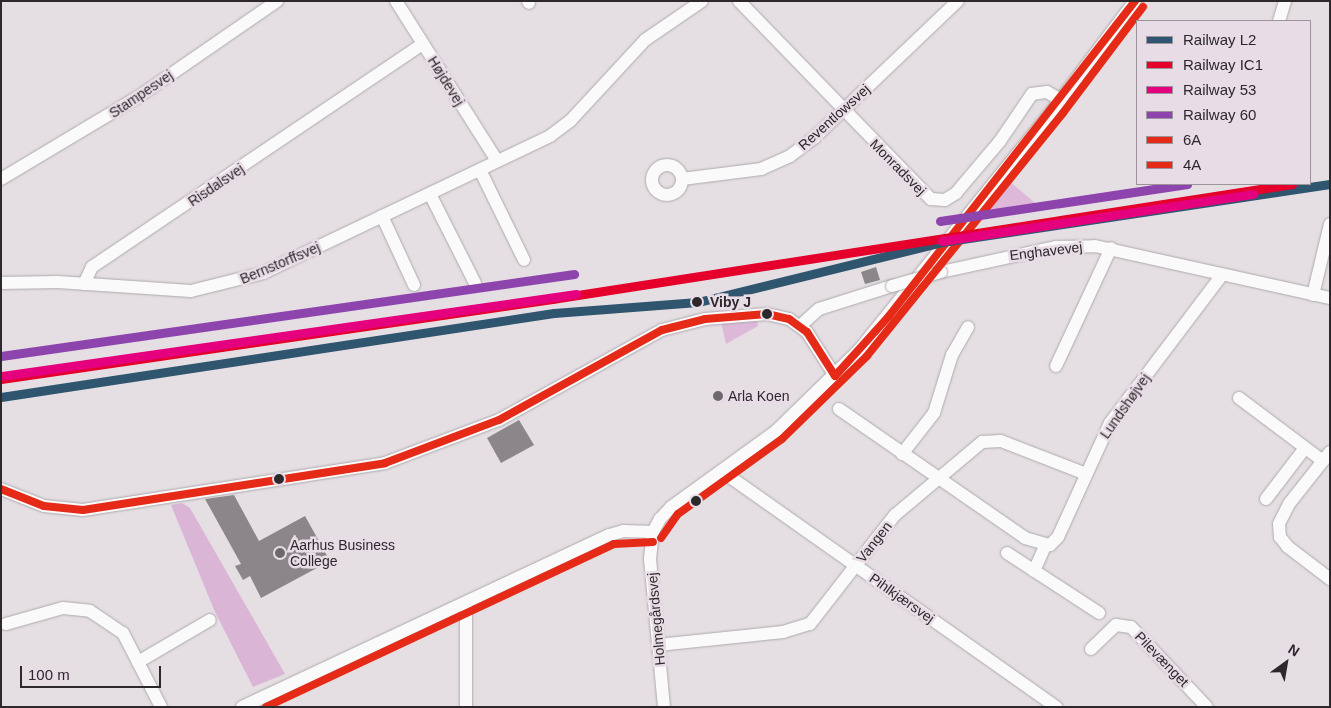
<!DOCTYPE html>
<meta charset="utf-8">
<style>
body{margin:0}
#map{position:relative;width:1331px;height:708px;overflow:hidden;background:#e5dfe4;font-family:Arial,sans-serif}
div>[style]{position:absolute}
.green>*{inset:0;background:#deb8d9}
.forest>*{inset:0;background:#dbb5d6}
.building>*{inset:0;background:#8b868a}
.roads{filter:drop-shadow(0 0 1px #ada9ac) drop-shadow(0 0 1px #ada9ac)}
.minor>*{height:12px;margin:-6px;padding:0 6px;transform-origin:6px;border-radius:6px;background:#fbfafb}
.minor>.ring{margin:-6px;padding:0;box-sizing:content-box;background:none;border:12px solid #fbfafb;border-radius:50%}
.bridges{filter:drop-shadow(0 0 1px #ada9ac) drop-shadow(0 0 1px #ada9ac)}
.minor-bridge>*{height:12px;margin:-6px;padding:0 6px;transform-origin:6px;border-radius:6px;background:#fbfafb}
.bus-1>*{height:8px;margin:-4px;padding:0 4px;transform-origin:4px;border-radius:4px;background:#e52b18}
.bus-2>*{height:8px;margin:-4px;padding:0 4px;transform-origin:4px;border-radius:4px;background:#e52b18}
.rail-1>*{height:9px;margin:-4.5px;padding:0 4.5px;transform-origin:4.5px;border-radius:4.5px;background:#30556e}
.rail-2>*{height:9px;margin:-4.5px;padding:0 4.5px;transform-origin:4.5px;border-radius:4.5px;background:#e4002b}
.rail-3>*{height:9px;margin:-4.5px;padding:0 4.5px;transform-origin:4.5px;border-radius:4.5px;background:#e5007d}
.rail-4>*{height:9px;margin:-4.5px;padding:0 4.5px;transform-origin:4.5px;border-radius:4.5px;background:#8e44ad}
.dots>*{width:14px;height:14px;translate:-50% -50%;box-sizing:border-box;border:2px solid #e8dce6;border-radius:50%}
span{translate:-50% -50%;white-space:nowrap;text-align:center;line-height:1.15;-webkit-text-stroke:5px #e8dce6;paint-order:stroke}
.street-label{font-size:14px;color:#2c282b}
.stop-label{font-size:14px;color:#2c282b;font-weight:700}
.left{translate:0 -50%;text-align:left}
.poi-label{font-size:14px;color:#2c282b}
.frame{position:absolute;inset:0;border:2px solid #2c282b;pointer-events:none}
.legend{position:absolute;left:1136px;top:20px;width:175px;height:165px;box-sizing:border-box;background:#e8dce6;border:1px solid #9d949b;margin:0;padding:6px 9px;list-style:none;font-size:15px;color:#2c282b}
.legend li{display:flex;align-items:center;gap:10px;height:25px}
.legend b{width:25px;border:1px solid #9d949b}
.north{position:absolute;left:1261px;top:638px;width:50px;height:50px;-webkit-text-stroke:4px #e8dce6;paint-order:stroke;rotate:32deg;font-size:14px;font-weight:700;line-height:20px;text-align:center;color:#2c282b}
.north::after{content:'';display:block;margin:auto;width:18px;height:22px;background:#2c282b;clip-path:polygon(50% 0,100% 100%,50% 72%,0 100%)}
.scale{position:absolute;left:20px;top:666px;width:141px;height:22px;box-sizing:border-box;border:2px solid #2c282b;border-top:0;padding-left:6px;font-size:15px;line-height:18px;white-space:nowrap;color:#2c282b;-webkit-text-stroke:4px #e8dce6;paint-order:stroke}
</style>
<div id="map">
<div class="green">
<div style="clip-path:polygon(1008px 180px,1041px 208px,984px 217px,985px 207px)"></div>
<div style="clip-path:polygon(757px 319px,758px 326px,726px 344px,721px 322px)"></div>
</div>
<div class="forest">
<div style="clip-path:polygon(182px 503px,190px 508px,285px 674px,253px 687px,215px 612px,171px 505px)"></div>
</div>
<div class="building">
<div style="clip-path:polygon(876px 267px,880px 280px,865px 284px,861px 272px)"></div>
<div style="clip-path:polygon(519px 420px,534px 445px,501px 463px,487px 438px)"></div>
<div style="clip-path:polygon(234px 495px,259px 541px,305px 516px,330px 561px,261px 598px,250px 576px,243px 580px,235px 566px,241px 564px,205px 499px)"></div>
</div>
<div class="roads">
<div class="minor">
<div style="left:396px;top:1px;width:189px;rotate:57.7deg"></div>
<div style="left:528px;top:1px;width:2px;rotate:63deg"></div>
<div style="left:739px;top:1px;width:276px;rotate:45.9deg"></div>
<div style="left:931px;top:199px;width:14px;rotate:4deg"></div>
<div style="left:945px;top:200px;width:13px;rotate:-32deg"></div>
<div style="left:956px;top:193px;width:68px;rotate:-49.8deg"></div>
<div style="left:1000px;top:141px;width:57px;rotate:-55.8deg"></div>
<div style="left:1032px;top:94px;width:15px;rotate:-8deg"></div>
<div style="left:1047px;top:92px;width:16px;rotate:30deg"></div>
<div style="left:1279px;top:21px;width:21px;rotate:-73deg"></div>
<div class="ring" style="left:652px;top:165px;width:18px;height:18px"></div>
<div style="left:480px;top:170px;width:100px;rotate:63.9deg"></div>
<div style="left:1px;top:179px;width:160px;rotate:-30.9deg"></div>
<div style="left:138px;top:97px;width:169px;rotate:-34.6deg"></div>
<div style="left:682px;top:179px;width:80px;rotate:-7.2deg"></div>
<div style="left:761px;top:169px;width:32px;rotate:-24deg"></div>
<div style="left:790px;top:156px;width:31px;rotate:-37deg"></div>
<div style="left:815px;top:137px;width:197px;rotate:-43.6deg"></div>
<div style="left:430px;top:194px;width:100px;rotate:63.2deg"></div>
<div style="left:382px;top:216px;width:76px;rotate:65.1deg"></div>
<div style="left:941px;top:272px;width:118px;rotate:-12.3deg"></div>
<div style="left:1056px;top:247px;width:39px;rotate:-1deg"></div>
<div style="left:1095px;top:246px;width:241px;rotate:12.5deg"></div>
<div style="left:1px;top:283px;width:57px;rotate:-1deg"></div>
<div style="left:58px;top:282px;width:133px;rotate:3.9deg"></div>
<div style="left:191px;top:291px;width:74px;rotate:-14deg"></div>
<div style="left:263px;top:273px;width:318px;rotate:-25.5deg"></div>
<div style="left:550px;top:136px;width:26px;rotate:-37deg"></div>
<div style="left:571px;top:120px;width:109px;rotate:-47.2deg"></div>
<div style="left:645px;top:40px;width:69px;rotate:-34.4deg"></div>
<div style="left:84px;top:284px;width:19px;rotate:-65deg"></div>
<div style="left:92px;top:267px;width:399px;rotate:-34deg"></div>
<div style="left:1313px;top:295px;width:73px;rotate:-76.5deg"></div>
<div style="left:800px;top:326px;width:25px;rotate:-42deg"></div>
<div style="left:819px;top:309px;width:77px;rotate:-17.5deg"></div>
<div style="left:1056px;top:366px;width:130px;rotate:-65deg"></div>
<div style="left:1239px;top:398px;width:105px;rotate:36.9deg"></div>
<div style="left:839px;top:409px;width:226px;rotate:34.7deg"></div>
<div style="left:1025px;top:538px;width:26px;rotate:16deg"></div>
<div style="left:1050px;top:545px;width:11px;rotate:-45deg"></div>
<div style="left:1058px;top:537px;width:125px;rotate:-65.5deg"></div>
<div style="left:1110px;top:423px;width:186px;rotate:-52.9deg"></div>
<div style="left:1330px;top:452px;width:66px;rotate:128.3deg"></div>
<div style="left:1289px;top:504px;width:22px;rotate:117deg"></div>
<div style="left:1279px;top:524px;width:13px;rotate:86deg"></div>
<div style="left:1280px;top:537px;width:13px;rotate:51deg"></div>
<div style="left:1288px;top:547px;width:53px;rotate:37.3deg"></div>
<div style="left:902px;top:454px;width:52px;rotate:-52deg"></div>
<div style="left:934px;top:413px;width:61px;rotate:-72.8deg"></div>
<div style="left:952px;top:355px;width:32px;rotate:-60deg"></div>
<div style="left:723px;top:472px;width:408px;rotate:35.2deg"></div>
<div style="left:1px;top:489px;width:46px;rotate:21.6deg"></div>
<div style="left:44px;top:506px;width:39px;rotate:6deg"></div>
<div style="left:83px;top:510px;width:306px;rotate:-8.8deg"></div>
<div style="left:385px;top:463px;width:122px;rotate:-20.7deg"></div>
<div style="left:499px;top:420px;width:186px;rotate:-28.9deg"></div>
<div style="left:662px;top:330px;width:44px;rotate:-14.3deg"></div>
<div style="left:705px;top:319px;width:62px;rotate:-4.6deg"></div>
<div style="left:767px;top:314px;width:23px;rotate:13deg"></div>
<div style="left:789px;top:319px;width:22px;rotate:36deg"></div>
<div style="left:807px;top:332px;width:52px;rotate:57.5deg"></div>
<div style="left:1266px;top:499px;width:64px;rotate:-52.6deg"></div>
<div style="left:1007px;top:553px;width:110px;rotate:33.1deg"></div>
<div style="left:1034px;top:571px;width:27px;rotate:-66deg"></div>
<div style="left:466px;top:604px;width:103px;rotate:90deg"></div>
<div style="left:6px;top:624px;width:59px;rotate:-15.7deg"></div>
<div style="left:63px;top:608px;width:27px;rotate:6deg"></div>
<div style="left:90px;top:611px;width:40px;rotate:34deg"></div>
<div style="left:123px;top:633px;width:83px;rotate:62.8deg"></div>
<div style="left:658px;top:645px;width:126px;rotate:-5.9deg"></div>
<div style="left:783px;top:632px;width:28px;rotate:-17deg"></div>
<div style="left:810px;top:624px;width:138px;rotate:-52.1deg"></div>
<div style="left:895px;top:515px;width:114px;rotate:-40deg"></div>
<div style="left:982px;top:442px;width:19px;rotate:-3deg"></div>
<div style="left:1001px;top:441px;width:91px;rotate:21.2deg"></div>
<div style="left:1091px;top:649px;width:35px;rotate:-44deg"></div>
<div style="left:1116px;top:625px;width:15px;rotate:8deg"></div>
<div style="left:1131px;top:627px;width:110px;rotate:46.5deg"></div>
<div style="left:138px;top:662px;width:83px;rotate:-30.3deg"></div>
<div style="left:242px;top:707px;width:406px;rotate:-25.1deg"></div>
<div style="left:610px;top:535px;width:14px;rotate:-17deg"></div>
<div style="left:623px;top:531px;width:30px;rotate:2deg"></div>
<div style="left:664px;top:707px;width:149px;rotate:-95.4deg"></div>
<div style="left:650px;top:559px;width:27px;rotate:-84deg"></div>
<div style="left:653px;top:532px;width:15px;rotate:-62deg"></div>
<div style="left:660px;top:519px;width:16px;rotate:-47deg"></div>
<div style="left:671px;top:507px;width:130px;rotate:-35.9deg"></div>
<div style="left:776px;top:431px;width:116px;rotate:-44.3deg"></div>
<div style="left:859px;top:350px;width:312px;rotate:-51.1deg"></div>
<div style="left:1055px;top:107px;width:133px;rotate:-53deg"></div>
</div>
</div>
<div class="bridges">
<div class="minor-bridge">
<div style="left:892px;top:286px;width:51px;rotate:-15.9deg"></div>
</div>
</div>
<div class="bus-1">
<div style="left:835px;top:376px;width:81px;rotate:-48deg"></div>
<div style="left:889px;top:316px;width:400px;rotate:-52deg"></div>
<div style="left:1px;top:489px;width:46px;rotate:21.6deg"></div>
<div style="left:44px;top:506px;width:39px;rotate:6deg"></div>
<div style="left:83px;top:510px;width:306px;rotate:-8.8deg"></div>
<div style="left:385px;top:463px;width:122px;rotate:-20.7deg"></div>
<div style="left:499px;top:420px;width:186px;rotate:-28.9deg"></div>
<div style="left:662px;top:330px;width:44px;rotate:-14.3deg"></div>
<div style="left:705px;top:319px;width:62px;rotate:-4.6deg"></div>
<div style="left:767px;top:314px;width:23px;rotate:13deg"></div>
<div style="left:789px;top:319px;width:22px;rotate:36deg"></div>
<div style="left:807px;top:332px;width:52px;rotate:57.5deg"></div>
</div>
<div class="bus-2">
<div style="left:661px;top:538px;width:29px;rotate:-55deg"></div>
<div style="left:678px;top:514px;width:128px;rotate:-35.8deg"></div>
<div style="left:782px;top:439px;width:119px;rotate:-44.3deg"></div>
<div style="left:867px;top:356px;width:312px;rotate:-51.1deg"></div>
<div style="left:1063px;top:113px;width:133px;rotate:-53deg"></div>
<div style="left:266px;top:707px;width:384px;rotate:-25.1deg"></div>
<div style="left:614px;top:544px;width:39px;rotate:-3deg"></div>
</div>
<div class="rail-1">
<div style="left:1px;top:397px;width:559px;rotate:-8.64deg"></div>
<div style="left:554px;top:313px;width:144px;rotate:-4.4deg"></div>
<div style="left:698px;top:302px;width:251px;rotate:-13.8deg"></div>
<div style="left:942px;top:242px;width:392px;rotate:-8.5deg"></div>
</div>
<div class="rail-2">
<div style="left:1px;top:379px;width:557px;rotate:-8.26deg"></div>
<div style="left:552px;top:299px;width:749px;rotate:-8.83deg"></div>
</div>
<div class="rail-3">
<div style="left:942px;top:241px;width:315px;rotate:-8.6deg"></div>
<div style="left:2px;top:376px;width:580px;rotate:-8.13deg"></div>
</div>
<div class="rail-4">
<div style="left:940px;top:221px;width:250px;rotate:-8.5deg"></div>
<div style="left:1px;top:356px;width:579px;rotate:-8.14deg"></div>
</div>
<div class="dots">
<div style="left:697px;top:302px;background:#2c282b"></div>
<div style="left:767px;top:314px;background:#2c282b"></div>
<div style="left:718px;top:396px;background:#6d686c"></div>
<div style="left:279px;top:479px;background:#2c282b"></div>
<div style="left:696px;top:501px;background:#2c282b"></div>
<div style="left:280px;top:553px;background:#6d686c"></div>
</div>
<div class="street-label">
<span style="left:446px;top:81px;rotate:58deg">Højdevej</span>
<span style="left:141px;top:94px;rotate:-34deg">Stampesvej</span>
<span style="left:834px;top:117px;rotate:-42deg">Reventlowsvej</span>
<span style="left:898px;top:167px;rotate:45deg">Monradsvej</span>
<span style="left:216px;top:185px;rotate:-34deg">Risdalsvej</span>
<span style="left:1046px;top:251px;rotate:-7deg">Enghavevej</span>
<span style="left:280px;top:263px;rotate:-23deg">Bernstorffsvej</span>
<span style="left:1125px;top:406px;rotate:-55deg">Lundshøjvej</span>
<span style="left:874px;top:542px;rotate:-52deg">Vangen</span>
<span style="left:902px;top:598px;rotate:35deg">Pihlkjærsvej</span>
<span style="left:656px;top:619px;rotate:-95deg">Holmegårdsvej</span>
<span style="left:1162px;top:659px;rotate:46deg">Pilevænget</span>
</div>
<div class="stop-label">
<span class="left" style="left:710px;top:302px">Viby J</span>
</div>
<div class="poi-label">
<span class="left" style="left:728px;top:396px">Arla Koen</span>
<span class="left" style="left:290px;top:553px">Aarhus Business<br>College</span>
</div>
<div class="frame"></div>
<ul class="legend">
<li><b style="height:6px;background:#30556e"></b>Railway L2</li>
<li><b style="height:6px;background:#e4002b"></b>Railway IC1</li>
<li><b style="height:6px;background:#e5007d"></b>Railway 53</li>
<li><b style="height:6px;background:#8e44ad"></b>Railway 60</li>
<li><b style="height:6px;background:#e52b18"></b>6A</li>
<li><b style="height:6px;background:#e52b18"></b>4A</li>
</ul>
<div class="north">N</div>
<div class="scale">100 m</div>
</div>
